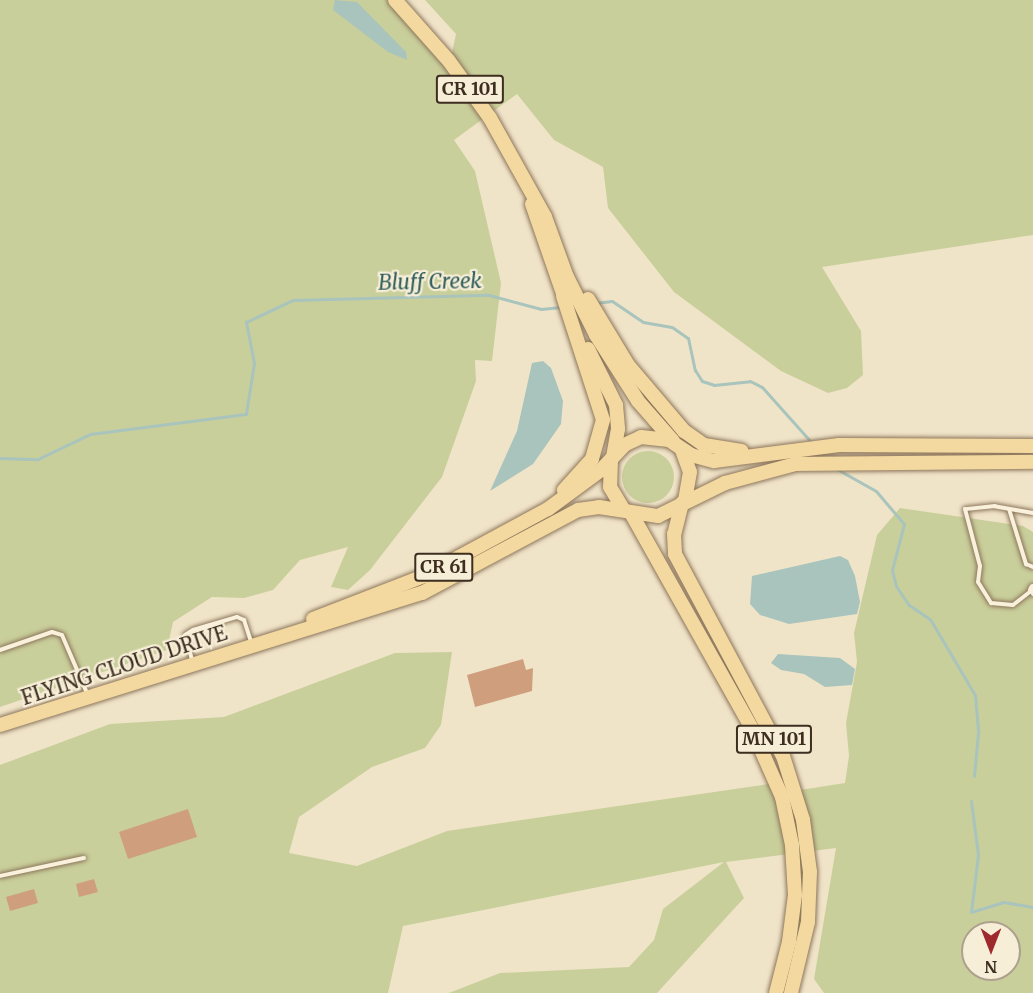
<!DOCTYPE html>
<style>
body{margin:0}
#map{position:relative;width:1033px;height:993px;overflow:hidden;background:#f0e4c8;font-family:Merriweather,serif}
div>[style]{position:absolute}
.green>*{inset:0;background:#c9cf9b}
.round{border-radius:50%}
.water>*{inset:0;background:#a9c4bc}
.pier>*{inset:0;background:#f0e4c8}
.stream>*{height:3px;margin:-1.5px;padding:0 1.5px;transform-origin:1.5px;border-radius:1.5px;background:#a9c4bc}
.building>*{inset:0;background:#cf9f7d}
.roads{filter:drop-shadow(0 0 2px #8d765c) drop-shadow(0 0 2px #8d765c)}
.lane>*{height:4px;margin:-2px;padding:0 2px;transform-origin:2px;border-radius:2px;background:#faf1dc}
.street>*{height:8px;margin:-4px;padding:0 4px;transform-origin:4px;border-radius:4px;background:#faf1dc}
.primary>*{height:14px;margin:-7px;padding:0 7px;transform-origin:7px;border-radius:7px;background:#f3d9a0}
span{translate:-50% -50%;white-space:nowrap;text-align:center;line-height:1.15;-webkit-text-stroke:4.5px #f7eed8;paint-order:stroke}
.shield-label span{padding:2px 4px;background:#f7eed8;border:2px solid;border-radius:4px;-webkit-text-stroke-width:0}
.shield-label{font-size:18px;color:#3d2e20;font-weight:700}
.street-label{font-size:20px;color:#3d2e20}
.water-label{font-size:21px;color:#2f5d5a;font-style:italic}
.north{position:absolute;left:961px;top:921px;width:60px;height:60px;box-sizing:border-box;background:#f7eed8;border:2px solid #ada18e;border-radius:50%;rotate:180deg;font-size:16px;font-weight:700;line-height:24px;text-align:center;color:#3d2e20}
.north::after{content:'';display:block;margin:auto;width:21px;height:27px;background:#9e2a2b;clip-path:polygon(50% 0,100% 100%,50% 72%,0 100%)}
</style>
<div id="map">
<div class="green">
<div style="clip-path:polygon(0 0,1033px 0,1033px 235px,822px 267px,861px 331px,863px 375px,847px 388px,828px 393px,781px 371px,674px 292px,608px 208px,603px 167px,554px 140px,517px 94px,454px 140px,475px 171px,501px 283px,492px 361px,475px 360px,476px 381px,442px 477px,370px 570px,348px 590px,331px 587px,348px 547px,300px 560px,273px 590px,244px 598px,212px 597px,173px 622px,167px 650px,0 707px)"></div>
<div class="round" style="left:622px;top:451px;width:52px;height:52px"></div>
<div style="clip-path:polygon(evenodd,900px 508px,1023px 526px,1033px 532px,1033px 993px,824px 993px,814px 979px,836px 848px,726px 862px,744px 898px,657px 993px,449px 993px,500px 973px,629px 967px,654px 940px,663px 909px,724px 862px,403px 926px,388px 993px,0 993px,0 765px,110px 724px,224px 717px,395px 653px,452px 652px,441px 725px,425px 748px,372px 767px,299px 817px,289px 853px,357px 866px,447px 831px,782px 782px,781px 793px,845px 783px,849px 756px,846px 723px,857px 662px,854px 633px,877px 535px,900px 508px,973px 933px,1009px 933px,1009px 969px,973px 969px,973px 933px)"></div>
</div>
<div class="water">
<div style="clip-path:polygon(335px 0,357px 2px,406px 52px,407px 60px,388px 52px,333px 10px)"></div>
<div style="clip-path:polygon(543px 361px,551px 368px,563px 401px,561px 424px,533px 464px,490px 491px,517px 431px,532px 363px)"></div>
<div style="clip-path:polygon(840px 556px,848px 560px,855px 576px,860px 602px,857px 614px,789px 624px,760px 615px,750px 604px,752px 576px)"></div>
<div style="clip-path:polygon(778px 654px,840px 658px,855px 669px,852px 685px,825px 687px,804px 674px,781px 670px,771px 663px)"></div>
</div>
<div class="pier">
<div style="clip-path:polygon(392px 0,425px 0,456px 34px,452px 53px)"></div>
</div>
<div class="stream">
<div style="left:595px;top:303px;width:17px;rotate:-7deg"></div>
<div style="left:612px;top:301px;width:37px;rotate:34deg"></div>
<div style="left:643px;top:322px;width:29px;rotate:10deg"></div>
<div style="left:672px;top:327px;width:19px;rotate:35deg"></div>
<div style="left:688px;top:338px;width:33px;rotate:78deg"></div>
<div style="left:695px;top:370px;width:13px;rotate:58deg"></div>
<div style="left:702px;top:381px;width:13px;rotate:18deg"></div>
<div style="left:714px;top:385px;width:36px;rotate:-6deg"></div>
<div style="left:750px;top:381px;width:13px;rotate:27deg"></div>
<div style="left:762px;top:387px;width:76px;rotate:48.2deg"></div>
<div style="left:0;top:458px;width:38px;rotate:2deg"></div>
<div style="left:38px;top:459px;width:58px;rotate:-25.7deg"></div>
<div style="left:90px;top:434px;width:157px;rotate:-7.3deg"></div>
<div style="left:246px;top:414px;width:52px;rotate:-81.1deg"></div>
<div style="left:254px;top:363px;width:42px;rotate:-101deg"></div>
<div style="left:246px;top:322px;width:52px;rotate:-25.1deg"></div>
<div style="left:293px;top:300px;width:196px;rotate:-1.5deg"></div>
<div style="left:489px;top:295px;width:54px;rotate:15.1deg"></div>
<div style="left:541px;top:309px;width:20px;rotate:-6deg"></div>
<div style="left:835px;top:468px;width:47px;rotate:29.3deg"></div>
<div style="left:876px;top:491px;width:43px;rotate:49.7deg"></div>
<div style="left:904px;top:524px;width:48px;rotate:104.6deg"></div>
<div style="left:892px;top:570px;width:16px;rotate:76deg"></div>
<div style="left:896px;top:586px;width:23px;rotate:56deg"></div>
<div style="left:909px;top:605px;width:25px;rotate:34deg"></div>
<div style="left:930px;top:619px;width:88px;rotate:59.4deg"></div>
<div style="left:975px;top:695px;width:38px;rotate:85deg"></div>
<div style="left:978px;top:733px;width:43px;rotate:95.3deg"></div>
<div style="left:971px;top:801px;width:54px;rotate:82.6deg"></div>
<div style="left:978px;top:855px;width:57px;rotate:97deg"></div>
<div style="left:971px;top:912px;width:34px;rotate:-17deg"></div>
<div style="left:1004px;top:902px;width:29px;rotate:10deg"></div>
</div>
<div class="building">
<div style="clip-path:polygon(523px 659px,526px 670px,533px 668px,532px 691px,475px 707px,467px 675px)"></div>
<div style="clip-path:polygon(188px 809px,197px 837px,128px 859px,119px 832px)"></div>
<div style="clip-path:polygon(94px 879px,98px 892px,79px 897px,76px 884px)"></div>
<div style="clip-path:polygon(34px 889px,38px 903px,10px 911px,6px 897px)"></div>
</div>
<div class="roads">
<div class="lane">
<div style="left:1009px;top:509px;width:58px;rotate:72.8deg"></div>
<div style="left:1026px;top:564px;width:8px;rotate:23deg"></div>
<div style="left:1033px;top:513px;width:39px;rotate:-170deg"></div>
<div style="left:995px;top:506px;width:30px;rotate:174deg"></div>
<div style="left:965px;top:509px;width:59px;rotate:75.3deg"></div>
<div style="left:980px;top:566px;width:16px;rotate:97deg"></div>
<div style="left:978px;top:582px;width:25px;rotate:58deg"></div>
<div style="left:991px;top:603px;width:22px;rotate:5deg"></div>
<div style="left:1013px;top:605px;width:24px;rotate:-38deg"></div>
<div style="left:1032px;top:590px;width:4px;rotate:76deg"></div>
<div style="left:0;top:650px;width:55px;rotate:-19.1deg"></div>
<div style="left:52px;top:632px;width:10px;rotate:17deg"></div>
<div style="left:62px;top:635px;width:63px;rotate:66.7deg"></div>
<div style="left:193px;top:663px;width:29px;rotate:-106deg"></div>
<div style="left:185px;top:635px;width:9px;rotate:-32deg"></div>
<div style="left:193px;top:630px;width:46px;rotate:-16.5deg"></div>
<div style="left:237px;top:617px;width:8px;rotate:23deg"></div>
<div style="left:244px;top:620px;width:23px;rotate:72deg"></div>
<div style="left:0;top:876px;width:86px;rotate:-12.1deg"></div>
</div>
<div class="street">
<div style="left:1032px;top:590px;width:2px;rotate:-63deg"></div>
</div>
<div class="primary">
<div style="left:395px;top:0;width:81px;rotate:48.5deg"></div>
<div style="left:449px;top:61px;width:70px;rotate:54.3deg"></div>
<div style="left:490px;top:118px;width:113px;rotate:60.9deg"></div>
<div style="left:545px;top:217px;width:64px;rotate:69.9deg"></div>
<div style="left:567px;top:277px;width:65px;rotate:63.4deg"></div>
<div style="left:596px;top:335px;width:78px;rotate:57.5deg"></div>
<div style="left:638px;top:401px;width:53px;rotate:48.8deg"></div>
<div style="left:532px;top:204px;width:104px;rotate:70.9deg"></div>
<div style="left:563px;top:296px;width:130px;rotate:72.1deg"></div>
<div style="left:603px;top:420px;width:41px;rotate:105.8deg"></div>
<div style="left:592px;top:459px;width:42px;rotate:132.1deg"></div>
<div style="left:588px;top:299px;width:77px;rotate:58.8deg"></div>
<div style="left:628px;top:365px;width:87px;rotate:49.7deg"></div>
<div style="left:684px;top:431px;width:24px;rotate:35deg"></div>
<div style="left:704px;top:445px;width:38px;rotate:9deg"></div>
<div style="left:588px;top:349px;width:63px;rotate:63.4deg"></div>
<div style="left:616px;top:405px;width:24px;rotate:85deg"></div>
<div style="left:618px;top:429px;width:28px;rotate:100deg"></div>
<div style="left:682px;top:450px;width:23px;rotate:70deg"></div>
<div style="left:690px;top:472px;width:28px;rotate:100deg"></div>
<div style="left:611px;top:460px;width:27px;rotate:92deg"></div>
<div style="left:610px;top:487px;width:26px;rotate:59deg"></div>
<div style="left:682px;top:503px;width:32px;rotate:104deg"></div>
<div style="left:674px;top:534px;width:20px;rotate:87deg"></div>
<div style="left:675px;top:554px;width:229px;rotate:61.9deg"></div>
<div style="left:783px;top:756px;width:67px;rotate:72.6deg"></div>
<div style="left:803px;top:820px;width:52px;rotate:82.3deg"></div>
<div style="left:810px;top:872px;width:50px;rotate:92.3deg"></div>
<div style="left:808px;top:922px;width:73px;rotate:103.5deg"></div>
<div style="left:631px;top:513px;width:245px;rotate:60.7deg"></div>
<div style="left:751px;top:727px;width:77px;rotate:66.1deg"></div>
<div style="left:782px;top:797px;width:49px;rotate:78.2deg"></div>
<div style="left:792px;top:845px;width:50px;rotate:86.6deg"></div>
<div style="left:795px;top:895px;width:47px;rotate:97.3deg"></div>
<div style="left:789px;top:942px;width:53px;rotate:104.3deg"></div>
<div style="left:313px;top:619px;width:119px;rotate:-21.2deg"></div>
<div style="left:424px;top:576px;width:141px;rotate:-28.4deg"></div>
<div style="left:548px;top:509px;width:66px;rotate:-36.3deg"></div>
<div style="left:601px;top:470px;width:34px;rotate:-47deg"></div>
<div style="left:624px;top:445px;width:19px;rotate:-25deg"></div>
<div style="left:641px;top:437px;width:28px;rotate:6deg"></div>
<div style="left:669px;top:440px;width:27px;rotate:34deg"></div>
<div style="left:691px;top:455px;width:24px;rotate:15deg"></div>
<div style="left:714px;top:461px;width:126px;rotate:-7.3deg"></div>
<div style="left:839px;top:445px;width:194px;rotate:0.3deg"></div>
<div style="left:0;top:725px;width:442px;rotate:-17.4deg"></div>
<div style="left:422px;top:593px;width:177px;rotate:-28deg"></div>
<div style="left:578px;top:510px;width:21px;rotate:-8deg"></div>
<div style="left:599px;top:507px;width:60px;rotate:8.7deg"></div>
<div style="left:658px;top:516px;width:75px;rotate:-26.2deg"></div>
<div style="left:725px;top:483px;width:73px;rotate:-15deg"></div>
<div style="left:796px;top:464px;width:237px;rotate:-0.5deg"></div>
</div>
</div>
<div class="shield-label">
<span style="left:470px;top:89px">CR 101</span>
<span style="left:444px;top:567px">CR 61</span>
<span style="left:774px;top:739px">MN 101</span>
</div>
<div class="street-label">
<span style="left:124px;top:665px;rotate:-18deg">FLYING CLOUD DRIVE</span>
</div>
<div class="water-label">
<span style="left:430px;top:282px;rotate:-1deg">Bluff Creek</span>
</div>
<div class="north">N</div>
</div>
